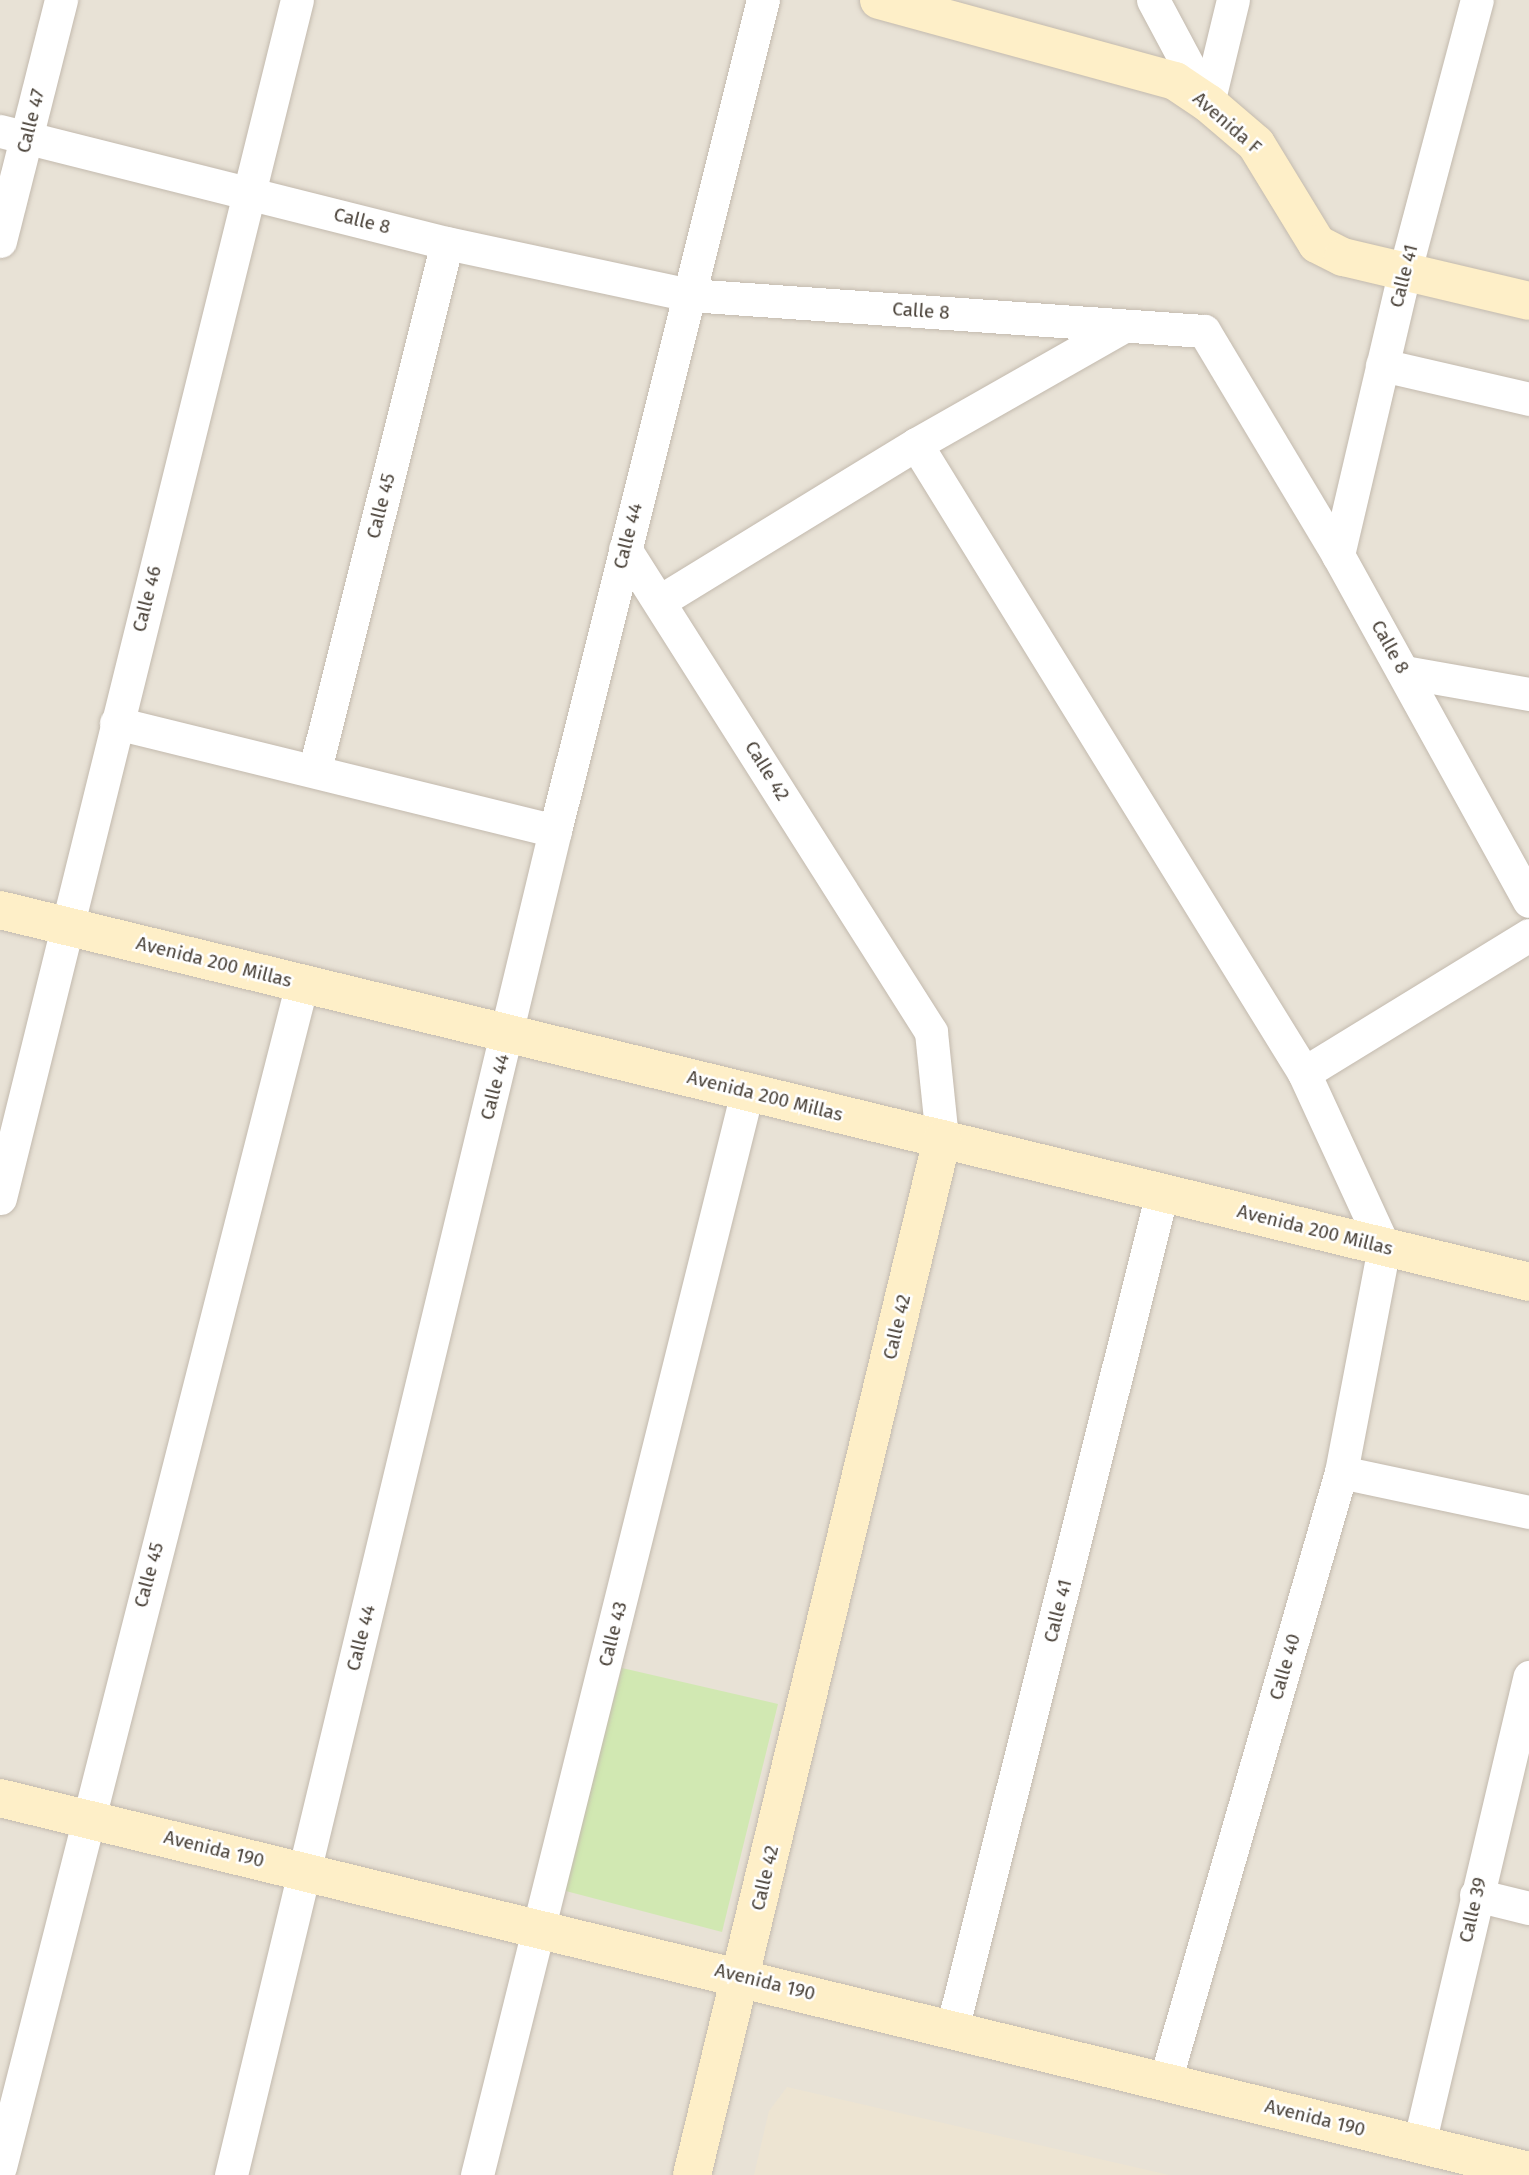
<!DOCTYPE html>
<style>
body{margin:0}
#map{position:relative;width:1529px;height:2175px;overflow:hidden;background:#f4f0e8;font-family:"Fira Sans",sans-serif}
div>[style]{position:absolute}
.residential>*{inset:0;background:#e8e2d6}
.education>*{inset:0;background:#ede4d2}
.green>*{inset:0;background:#d1e8b2}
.roads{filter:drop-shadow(0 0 2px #c3baae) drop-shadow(0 0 2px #c3baae)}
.street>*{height:33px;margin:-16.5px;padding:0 16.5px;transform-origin:16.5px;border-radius:16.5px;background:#fff}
.secondary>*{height:38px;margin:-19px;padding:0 19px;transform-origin:19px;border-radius:19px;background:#feefc8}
span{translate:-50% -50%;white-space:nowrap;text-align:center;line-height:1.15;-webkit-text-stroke:5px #fff;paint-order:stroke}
.street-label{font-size:19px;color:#484037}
</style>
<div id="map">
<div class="residential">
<div style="clip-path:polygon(0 0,1529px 0,1529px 2175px,0 2175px)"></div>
</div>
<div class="education">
<div style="clip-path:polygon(787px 2087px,1169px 2175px,754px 2175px,769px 2111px)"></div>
</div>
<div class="green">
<div style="clip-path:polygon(622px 1668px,778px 1704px,722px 1932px,562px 1890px)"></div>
</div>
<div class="roads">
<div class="street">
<div style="left:1153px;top:0;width:117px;rotate:61.9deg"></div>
<div style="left:1208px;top:103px;width:106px;rotate:-76.4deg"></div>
<div style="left:0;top:131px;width:461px;rotate:14.1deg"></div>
<div style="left:447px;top:243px;width:248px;rotate:12.1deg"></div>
<div style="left:689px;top:295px;width:516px;rotate:4deg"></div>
<div style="left:1204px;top:331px;width:261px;rotate:59.1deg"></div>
<div style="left:1338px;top:555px;width:395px;rotate:61.1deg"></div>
<div style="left:0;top:241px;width:249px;rotate:-75.8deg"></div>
<div style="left:1124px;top:326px;width:239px;rotate:150.4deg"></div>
<div style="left:916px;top:444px;width:739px;rotate:58.33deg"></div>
<div style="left:1304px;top:1073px;width:192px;rotate:65.3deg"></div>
<div style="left:1384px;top:1247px;width:229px;rotate:100.8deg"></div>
<div style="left:1341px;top:1472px;width:634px;rotate:106.12deg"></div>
<div style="left:1382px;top:365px;width:151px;rotate:13deg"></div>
<div style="left:625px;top:549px;width:572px;rotate:57.64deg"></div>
<div style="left:931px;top:1032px;width:108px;rotate:84.1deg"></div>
<div style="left:1338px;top:555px;width:293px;rotate:-76.8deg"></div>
<div style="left:1405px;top:270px;width:279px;rotate:-75.1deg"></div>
<div style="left:660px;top:601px;width:300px;rotate:-31.5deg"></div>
<div style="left:1404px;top:672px;width:127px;rotate:10deg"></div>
<div style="left:116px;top:723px;width:452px;rotate:13.8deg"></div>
<div style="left:315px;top:769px;width:542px;rotate:-75.91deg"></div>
<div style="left:1304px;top:1073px;width:264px;rotate:-31.5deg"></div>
<div style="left:0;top:1198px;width:1234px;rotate:-76.08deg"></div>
<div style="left:1341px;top:1472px;width:192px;rotate:12deg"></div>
<div style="left:1476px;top:1895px;width:55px;rotate:13.8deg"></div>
<div style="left:952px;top:2029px;width:862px;rotate:-75.9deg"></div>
<div style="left:1419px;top:2144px;width:480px;rotate:-76.7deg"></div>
<div style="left:0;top:2167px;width:1222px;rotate:-75.69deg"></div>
<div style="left:231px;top:2175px;width:1383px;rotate:-76.45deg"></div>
<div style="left:555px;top:831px;width:857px;rotate:-75.95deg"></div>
<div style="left:477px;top:2175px;width:1116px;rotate:-76deg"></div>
</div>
<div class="secondary">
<div style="left:879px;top:0;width:307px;rotate:15.3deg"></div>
<div style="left:1175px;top:81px;width:40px;rotate:34deg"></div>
<div style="left:1208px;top:103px;width:63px;rotate:40.5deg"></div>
<div style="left:1256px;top:144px;width:117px;rotate:58.6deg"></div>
<div style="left:1317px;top:244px;width:29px;rotate:27deg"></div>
<div style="left:1343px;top:257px;width:191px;rotate:13.3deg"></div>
<div style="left:0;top:910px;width:1574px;rotate:13.67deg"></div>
<div style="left:0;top:1798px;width:1574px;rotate:13.71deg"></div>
<div style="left:692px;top:2175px;width:1066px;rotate:-76.43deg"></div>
</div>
</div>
<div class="street-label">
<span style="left:31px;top:121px;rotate:-76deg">Calle 47</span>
<span style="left:1227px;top:123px;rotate:41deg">Avenida F</span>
<span style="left:362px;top:221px;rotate:14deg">Calle 8</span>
<span style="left:1404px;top:276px;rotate:-76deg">Calle 41</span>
<span style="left:921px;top:311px;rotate:4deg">Calle 8</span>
<span style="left:381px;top:506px;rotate:-76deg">Calle 45</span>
<span style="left:628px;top:536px;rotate:-76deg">Calle 44</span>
<span style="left:147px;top:599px;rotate:-76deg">Calle 46</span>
<span style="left:1390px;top:647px;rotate:61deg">Calle 8</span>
<span style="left:767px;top:771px;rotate:58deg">Calle 42</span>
<span style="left:214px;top:962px;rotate:14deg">Avenida 200 Millas</span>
<span style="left:495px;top:1087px;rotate:-76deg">Calle 44</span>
<span style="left:765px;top:1096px;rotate:14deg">Avenida 200 Millas</span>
<span style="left:1315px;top:1230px;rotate:14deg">Avenida 200 Millas</span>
<span style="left:897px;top:1327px;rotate:-77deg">Calle 42</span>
<span style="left:149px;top:1575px;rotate:-75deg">Calle 45</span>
<span style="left:1058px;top:1611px;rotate:-76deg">Calle 41</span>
<span style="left:613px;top:1634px;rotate:-76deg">Calle 43</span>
<span style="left:361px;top:1638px;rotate:-76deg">Calle 44</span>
<span style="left:1285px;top:1667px;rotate:-74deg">Calle 40</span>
<span style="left:214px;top:1849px;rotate:14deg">Avenida 190</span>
<span style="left:765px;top:1878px;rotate:-77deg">Calle 42</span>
<span style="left:1473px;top:1910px;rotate:-77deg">Calle 39</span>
<span style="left:765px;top:1982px;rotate:14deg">Avenida 190</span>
<span style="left:1315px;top:2118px;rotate:14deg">Avenida 190</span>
</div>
</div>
